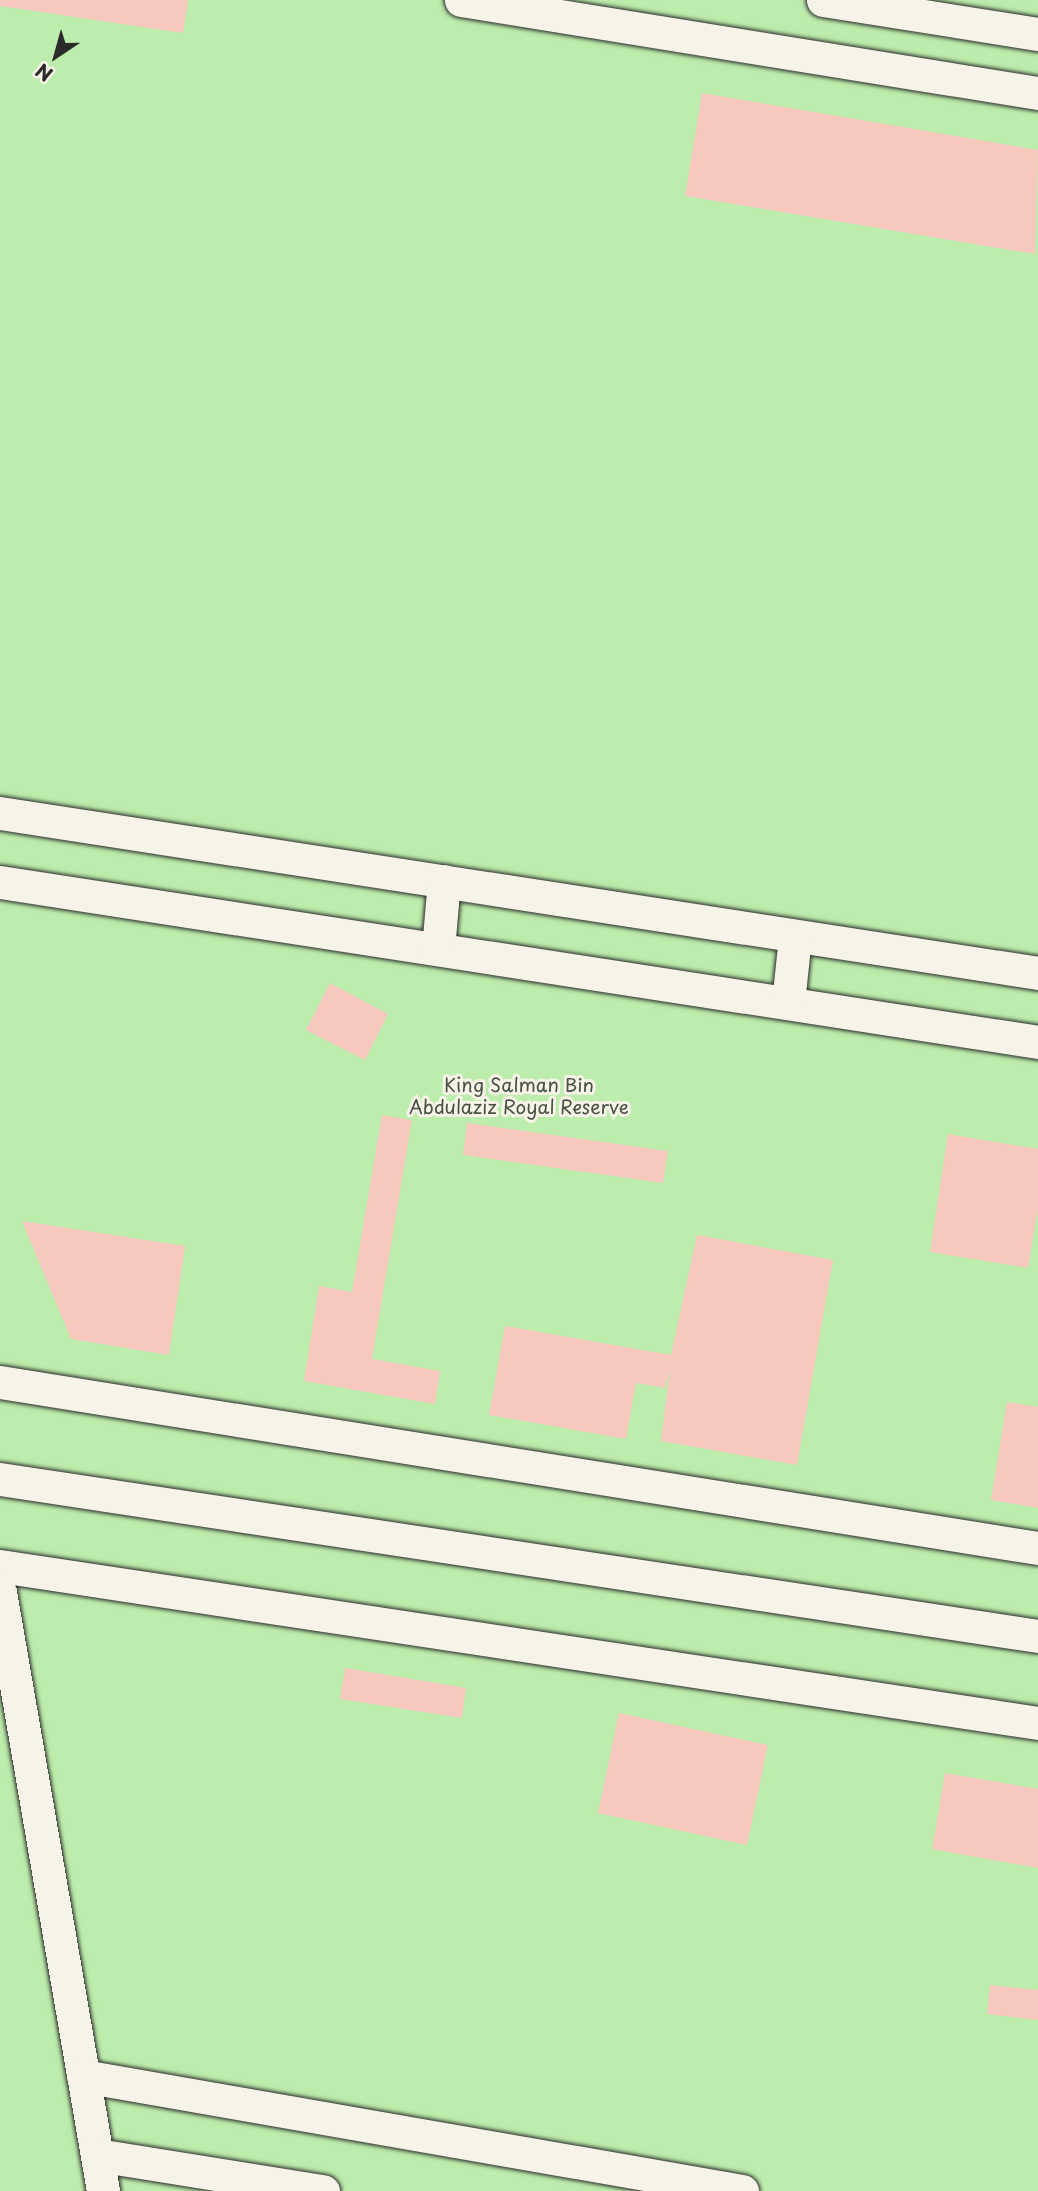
<!DOCTYPE html>
<style>
body{margin:0}
#map{position:relative;width:1038px;height:2191px;overflow:hidden;background:#f7e6db;font-family:"Playpen Sans",sans-serif}
div>[style]{position:absolute}
.green>*{inset:0;background:#bdedac}
.building>*{inset:0;background:#f7c8bd}
.roads{filter:drop-shadow(0 0 2px #2b2b2b) drop-shadow(0 0 2px #2b2b2b)}
.minor>*{height:33px;margin:-16.5px;padding:0 16.5px;transform-origin:16.5px;border-radius:16.5px;background:#f7f3e8}
span{translate:-50% -50%;white-space:nowrap;text-align:center;line-height:1.15;-webkit-text-stroke:6px #f7f3e8;paint-order:stroke}
.park-label{font-size:19px;color:#485245}
.north{position:absolute;left:21px;top:21px;width:70px;height:70px;-webkit-text-stroke:5px #f7f3e8;paint-order:stroke;rotate:216deg;font-size:19px;font-weight:700;line-height:28px;text-align:center;color:#2b2b2b}
.north::after{content:'';display:block;margin:auto;width:24px;height:32px;background:#2b2b2b;clip-path:polygon(50% 0,100% 100%,50% 72%,0 100%)}
</style>
<div id="map">
<div class="green">
<div style="clip-path:polygon(0 0,1038px 0,1038px 2191px,0 2191px)"></div>
</div>
<div class="building">
<div style="clip-path:polygon(0 0,188px 0,183px 33px,0 6px)"></div>
<div style="clip-path:polygon(702px 93px,1038px 150px,1035px 254px,685px 196px)"></div>
<div style="clip-path:polygon(330px 983px,388px 1014px,365px 1060px,306px 1030px)"></div>
<div style="clip-path:polygon(382px 1115px,412px 1120px,372px 1359px,440px 1371px,435px 1404px,304px 1381px,319px 1286px,352px 1292px)"></div>
<div style="clip-path:polygon(467px 1123px,668px 1151px,663px 1183px,463px 1155px)"></div>
<div style="clip-path:polygon(948px 1134px,1038px 1149px,1038px 1208px,1028px 1268px,930px 1252px)"></div>
<div style="clip-path:polygon(22px 1221px,185px 1246px,169px 1355px,71px 1339px)"></div>
<div style="clip-path:polygon(697px 1235px,833px 1260px,797px 1465px,661px 1441px,670px 1368px,665px 1388px,636px 1383px,626px 1439px,489px 1415px,505px 1326px,671px 1355px)"></div>
<div style="clip-path:polygon(1007px 1402px,1038px 1407px,1038px 1508px,991px 1500px)"></div>
<div style="clip-path:polygon(345px 1668px,466px 1688px,462px 1718px,340px 1699px)"></div>
<div style="clip-path:polygon(619px 1713px,768px 1745px,747px 1845px,598px 1813px)"></div>
<div style="clip-path:polygon(945px 1773px,1038px 1789px,1038px 1868px,932px 1849px)"></div>
<div style="clip-path:polygon(990px 1985px,1038px 1990px,1038px 2020px,987px 2014px)"></div>
</div>
<div class="roads">
<div class="minor">
<div style="left:461px;top:0;width:584px;rotate:9.16deg"></div>
<div style="left:823px;top:0;width:218px;rotate:9deg"></div>
<div style="left:0;top:813px;width:1050px;rotate:8.76deg"></div>
<div style="left:0;top:882px;width:1050px;rotate:8.76deg"></div>
<div style="left:438px;top:949px;width:68px;rotate:-85deg"></div>
<div style="left:788px;top:1003px;width:67px;rotate:-84deg"></div>
<div style="left:0;top:1382px;width:1051px;rotate:9.09deg"></div>
<div style="left:0;top:1479px;width:1050px;rotate:8.6deg"></div>
<div style="left:0;top:1566px;width:1050px;rotate:8.6deg"></div>
<div style="left:0;top:1592px;width:608px;rotate:80.24deg"></div>
<div style="left:83px;top:2076px;width:669px;rotate:9.9deg"></div>
<div style="left:97px;top:2155px;width:229px;rotate:9.1deg"></div>
</div>
</div>
<div class="park-label">
<span style="left:519px;top:1096px">King Salman Bin<br>Abdulaziz Royal Reserve</span>
</div>
<div class="north">N</div>
</div>
